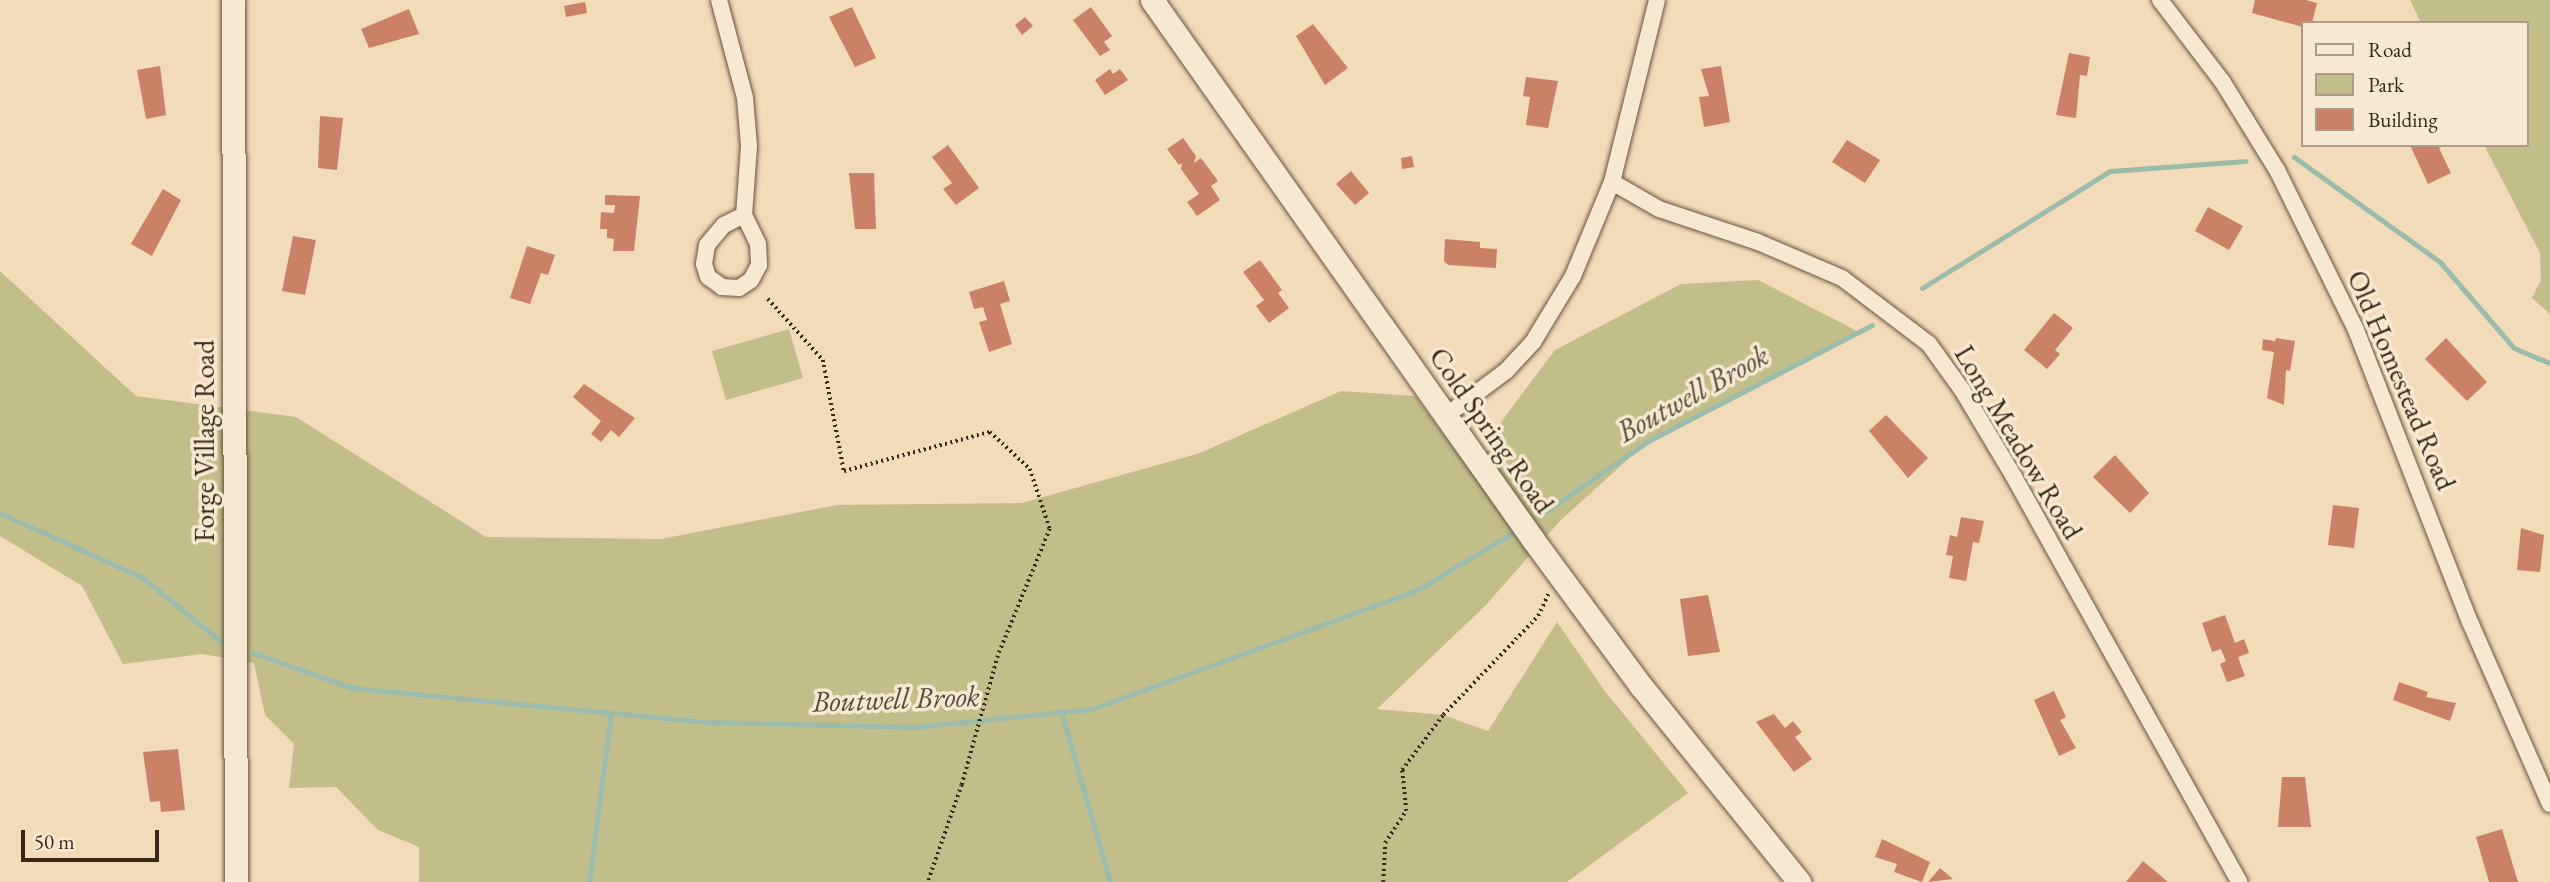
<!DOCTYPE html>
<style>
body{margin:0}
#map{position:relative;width:2550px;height:882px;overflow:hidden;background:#f2dbb8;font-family:"EB Garamond",serif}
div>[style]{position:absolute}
.green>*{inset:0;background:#c2be8a}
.stream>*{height:5px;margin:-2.5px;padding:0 2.5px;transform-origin:2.5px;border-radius:2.5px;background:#9bbbad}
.building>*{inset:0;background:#ca8167}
.path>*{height:3.5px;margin-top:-1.75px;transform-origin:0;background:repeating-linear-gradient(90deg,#392817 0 2px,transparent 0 5.5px)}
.roads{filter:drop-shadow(0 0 2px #67553f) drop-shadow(0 0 2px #67553f)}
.street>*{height:16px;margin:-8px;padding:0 8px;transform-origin:8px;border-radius:8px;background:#f7e8d1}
.secondary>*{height:23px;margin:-11.5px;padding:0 11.5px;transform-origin:11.5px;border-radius:11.5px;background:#f7e8d1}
span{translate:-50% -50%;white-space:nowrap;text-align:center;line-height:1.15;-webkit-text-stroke:7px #f7e8d1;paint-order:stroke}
.street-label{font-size:28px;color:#392817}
.water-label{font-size:30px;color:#524d3c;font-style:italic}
.legend{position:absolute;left:2301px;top:21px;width:228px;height:126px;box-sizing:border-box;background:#f7e8d1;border:2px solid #ab9b87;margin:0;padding:9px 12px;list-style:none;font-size:21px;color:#392817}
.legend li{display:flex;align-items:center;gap:14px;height:35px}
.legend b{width:35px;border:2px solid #ab9b87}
.scale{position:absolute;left:21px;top:830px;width:138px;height:32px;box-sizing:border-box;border:4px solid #392817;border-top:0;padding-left:9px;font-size:21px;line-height:24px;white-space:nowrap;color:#392817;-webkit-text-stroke:5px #f7e8d1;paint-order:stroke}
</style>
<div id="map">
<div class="green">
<div style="clip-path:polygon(2410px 0,2550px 0,2550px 314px,2532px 298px,2541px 280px,2540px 253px,2484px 145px,2527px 145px,2527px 23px,2421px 23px)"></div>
<div style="clip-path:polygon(0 271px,136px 396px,296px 417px,486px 537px,661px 539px,837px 505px,1022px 503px,1200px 453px,1341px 391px,1415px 396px,1466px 465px,1502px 441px,1501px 422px,1555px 350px,1681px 284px,1758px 280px,1859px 332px,1649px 440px,1560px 521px,1486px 605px,1377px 709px,1443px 715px,1488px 731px,1557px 622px,1604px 690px,1688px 793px,1567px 882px,419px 882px,419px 847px,378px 830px,336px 787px,289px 788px,294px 744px,265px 715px,254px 663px,202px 654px,123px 664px,82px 586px,0 536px)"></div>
<div style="clip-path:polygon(789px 329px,803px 378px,726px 400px,712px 351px)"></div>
</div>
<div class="stream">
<div style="left:2294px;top:157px;width:180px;rotate:35.7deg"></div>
<div style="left:2440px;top:262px;width:113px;rotate:49.3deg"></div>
<div style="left:2514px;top:348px;width:39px;rotate:23deg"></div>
<div style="left:1922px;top:288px;width:221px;rotate:-31.9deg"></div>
<div style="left:2110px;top:171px;width:136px;rotate:-4.2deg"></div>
<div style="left:0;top:513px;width:157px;rotate:24.4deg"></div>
<div style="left:143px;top:578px;width:103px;rotate:39.1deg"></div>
<div style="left:1543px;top:513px;width:130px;rotate:-34.3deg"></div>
<div style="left:1650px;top:440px;width:250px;rotate:-27.4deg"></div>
<div style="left:254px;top:653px;width:105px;rotate:19.5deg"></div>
<div style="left:353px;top:688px;width:357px;rotate:5.5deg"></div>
<div style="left:708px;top:722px;width:206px;rotate:1.4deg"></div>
<div style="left:914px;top:727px;width:179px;rotate:-5.8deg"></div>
<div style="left:1092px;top:709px;width:346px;rotate:-20.1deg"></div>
<div style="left:1417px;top:590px;width:109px;rotate:-30.8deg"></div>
<div style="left:1061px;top:712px;width:177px;rotate:73.9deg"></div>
<div style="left:589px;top:882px;width:170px;rotate:-82.6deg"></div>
</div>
<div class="building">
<div style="clip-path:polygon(2255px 0,2306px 0,2317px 3px,2312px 23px,2303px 23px,2303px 27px,2252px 13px)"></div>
<div style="clip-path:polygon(585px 2px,587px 13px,566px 17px,564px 6px)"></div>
<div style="clip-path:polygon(852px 7px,876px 58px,855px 67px,829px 17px)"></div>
<div style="clip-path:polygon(1091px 7px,1112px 36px,1104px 42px,1110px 50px,1100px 56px,1073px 20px)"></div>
<div style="clip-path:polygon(409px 9px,419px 34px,369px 48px,361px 29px)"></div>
<div style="clip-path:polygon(1025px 17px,1033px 26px,1022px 35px,1015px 25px)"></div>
<div style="clip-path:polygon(1313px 24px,1348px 68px,1325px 85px,1296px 36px)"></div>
<div style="clip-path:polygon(2069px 53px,2090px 57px,2087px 76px,2080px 75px,2076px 118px,2056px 115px)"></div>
<div style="clip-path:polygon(160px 66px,166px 115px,146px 119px,137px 70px)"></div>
<div style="clip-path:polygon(1721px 66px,1730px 122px,1704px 127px,1699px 97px,1709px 96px,1701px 69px)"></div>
<div style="clip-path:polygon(1110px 69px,1113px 74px,1120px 69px,1128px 80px,1105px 95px,1095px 80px)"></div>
<div style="clip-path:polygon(1526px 77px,1558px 81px,1548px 128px,1526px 125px,1530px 97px,1523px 96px)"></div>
<div style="clip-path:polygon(320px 116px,343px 118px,337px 170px,318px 168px)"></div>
<div style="clip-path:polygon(1183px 138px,1196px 156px,1194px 163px,1201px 158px,1218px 181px,1211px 186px,1220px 200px,1197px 216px,1187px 202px,1199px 194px,1181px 169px,1182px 163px,1179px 165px,1167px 149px)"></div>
<div style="clip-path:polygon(1847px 140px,1880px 160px,1865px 183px,1832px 162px)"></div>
<div style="clip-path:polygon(948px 145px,979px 188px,956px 205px,943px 189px,952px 183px,932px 157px)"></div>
<div style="clip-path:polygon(2410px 145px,2445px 145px,2439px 148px,2451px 173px,2428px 184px)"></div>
<div style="clip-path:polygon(1412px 156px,1414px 167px,1402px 169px,1401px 158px)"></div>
<div style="clip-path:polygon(1351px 171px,1369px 193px,1355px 205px,1336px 184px)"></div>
<div style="clip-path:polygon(849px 173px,874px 173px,876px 229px,855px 229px)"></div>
<div style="clip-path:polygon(163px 189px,181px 200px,152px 256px,131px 244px)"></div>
<div style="clip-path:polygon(605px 195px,640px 196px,634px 251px,613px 251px,614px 239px,607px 238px,607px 229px,600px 229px,601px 212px,614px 213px,615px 205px,605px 205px)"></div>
<div style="clip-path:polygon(2208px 207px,2243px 226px,2229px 250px,2195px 231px)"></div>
<div style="clip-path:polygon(293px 236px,316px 240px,305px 295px,282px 291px)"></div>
<div style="clip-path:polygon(1445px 239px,1480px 242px,1480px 248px,1497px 249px,1496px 268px,1448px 265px,1444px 261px)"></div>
<div style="clip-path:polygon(527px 246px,555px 255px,548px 275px,541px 273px,530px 304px,510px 298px)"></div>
<div style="clip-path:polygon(1260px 260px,1282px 290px,1278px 293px,1289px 308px,1269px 323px,1256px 306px,1264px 300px,1243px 272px)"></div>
<div style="clip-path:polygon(1004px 281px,1010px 301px,1000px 304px,1012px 344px,989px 352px,979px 322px,987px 320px,983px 307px,974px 309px,969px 292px)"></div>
<div style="clip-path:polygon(2054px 313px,2073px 328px,2055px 350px,2060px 354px,2047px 369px,2024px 350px)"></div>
<div style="clip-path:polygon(2276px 338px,2295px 341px,2290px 371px,2286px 370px,2284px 405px,2267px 398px,2274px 352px,2262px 350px,2263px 339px,2275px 341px)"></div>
<div style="clip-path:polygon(2446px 338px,2487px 382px,2467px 401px,2425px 359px)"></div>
<div style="clip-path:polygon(584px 384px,635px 418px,619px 437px,611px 430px,601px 442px,591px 434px,601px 421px,573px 397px)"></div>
<div style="clip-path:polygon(1886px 415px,1928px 458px,1908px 478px,1869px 431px)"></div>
<div style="clip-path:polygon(2115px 455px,2149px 493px,2130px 513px,2093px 477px)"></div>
<div style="clip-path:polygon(2333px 505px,2359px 508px,2354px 548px,2328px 545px)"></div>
<div style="clip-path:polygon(1961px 517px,1984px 521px,1979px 543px,1973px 542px,1966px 581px,1949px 578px,1953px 556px,1946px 555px,1950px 535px,1957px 537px)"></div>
<div style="clip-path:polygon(2521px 528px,2544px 535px,2540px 572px,2517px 570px)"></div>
<div style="clip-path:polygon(1708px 595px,1720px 652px,1688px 656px,1680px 599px)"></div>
<div style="clip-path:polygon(2225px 615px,2235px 643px,2244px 639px,2249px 653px,2238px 657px,2245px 676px,2227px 682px,2220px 664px,2226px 661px,2221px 649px,2212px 652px,2202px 623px)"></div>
<div style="clip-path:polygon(2399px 682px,2428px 692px,2426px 697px,2456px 703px,2450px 721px,2393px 700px)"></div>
<div style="clip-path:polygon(2054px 691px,2066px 717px,2060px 720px,2076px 748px,2059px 756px,2034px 700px)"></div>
<div style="clip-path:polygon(1774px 714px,1785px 728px,1793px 721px,1802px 732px,1795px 737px,1812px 759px,1794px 772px,1756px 722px)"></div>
<div style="clip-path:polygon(178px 749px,185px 810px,161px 812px,160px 801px,150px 802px,143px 752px)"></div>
<div style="clip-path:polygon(2282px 777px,2305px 777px,2311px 827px,2278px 827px)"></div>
<div style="clip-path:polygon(2502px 829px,2518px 882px,2489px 882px,2476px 837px)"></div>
<div style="clip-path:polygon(1882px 839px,1930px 862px,1922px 882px,1894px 872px,1897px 864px,1875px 857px)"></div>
<div style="clip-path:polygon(2143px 861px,2168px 882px,2126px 882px)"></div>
<div style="clip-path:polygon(1940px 868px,1953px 879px,1928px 882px)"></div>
</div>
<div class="path">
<div style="left:768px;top:299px;width:82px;rotate:48deg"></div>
<div style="left:823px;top:360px;width:113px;rotate:79.3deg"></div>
<div style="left:844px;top:471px;width:151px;rotate:-15deg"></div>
<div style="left:990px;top:432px;width:54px;rotate:42.8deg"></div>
<div style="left:1030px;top:469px;width:63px;rotate:71.6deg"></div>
<div style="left:1050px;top:529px;width:137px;rotate:112.3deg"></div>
<div style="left:998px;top:656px;width:134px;rotate:105.6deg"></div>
<div style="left:962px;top:785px;width:103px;rotate:109.3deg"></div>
<div style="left:1383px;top:882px;width:39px;rotate:-87deg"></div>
<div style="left:1385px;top:843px;width:38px;rotate:-57deg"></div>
<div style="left:1406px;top:811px;width:41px;rotate:-95.6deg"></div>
<div style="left:1402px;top:770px;width:69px;rotate:-53.3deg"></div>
<div style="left:1443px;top:715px;width:137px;rotate:-46.2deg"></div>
<div style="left:1538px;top:616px;width:26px;rotate:-65deg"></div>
</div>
<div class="roads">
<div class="street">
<div style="left:719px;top:0;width:101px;rotate:75.1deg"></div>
<div style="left:745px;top:98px;width:48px;rotate:85.2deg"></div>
<div style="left:749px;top:146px;width:69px;rotate:94.1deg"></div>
<div style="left:744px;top:215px;width:32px;rotate:64deg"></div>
<div style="left:758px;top:244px;width:21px;rotate:87deg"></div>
<div style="left:759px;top:265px;width:17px;rotate:118deg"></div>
<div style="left:751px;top:280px;width:14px;rotate:146deg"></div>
<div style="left:739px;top:288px;width:17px;rotate:-177deg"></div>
<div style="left:722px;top:287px;width:17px;rotate:-144deg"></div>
<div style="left:708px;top:277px;width:14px;rotate:-107deg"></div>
<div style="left:704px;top:264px;width:19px;rotate:-81deg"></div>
<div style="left:707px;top:245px;width:26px;rotate:-50deg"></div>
<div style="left:724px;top:225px;width:22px;rotate:-27deg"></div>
<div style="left:2160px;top:0;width:102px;rotate:52.6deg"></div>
<div style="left:2222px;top:81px;width:105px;rotate:58.3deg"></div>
<div style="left:2277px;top:170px;width:178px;rotate:63.7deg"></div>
<div style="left:2356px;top:330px;width:313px;rotate:68.7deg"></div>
<div style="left:2470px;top:622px;width:199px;rotate:66.3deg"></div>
<div style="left:1612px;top:182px;width:54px;rotate:29.9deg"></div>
<div style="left:1659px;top:209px;width:104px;rotate:18.4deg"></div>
<div style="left:1758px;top:242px;width:91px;rotate:23.2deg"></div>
<div style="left:1842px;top:278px;width:109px;rotate:37.2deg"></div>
<div style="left:1929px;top:344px;width:57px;rotate:54.3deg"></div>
<div style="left:1962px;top:390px;width:101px;rotate:59.1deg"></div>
<div style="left:2014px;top:477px;width:463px;rotate:60.9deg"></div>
<div style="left:1447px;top:415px;width:74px;rotate:-36.7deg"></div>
<div style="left:1506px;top:371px;width:40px;rotate:-47deg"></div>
<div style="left:1533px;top:342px;width:77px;rotate:-58.8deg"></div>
<div style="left:1573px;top:276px;width:102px;rotate:-67.5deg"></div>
<div style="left:1612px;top:182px;width:187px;rotate:-76.1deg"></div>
</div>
<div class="secondary">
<div style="left:233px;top:0;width:882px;rotate:89.81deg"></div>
<div style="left:1152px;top:0;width:662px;rotate:54.77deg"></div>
<div style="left:1534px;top:541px;width:180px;rotate:53.6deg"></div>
<div style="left:1641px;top:686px;width:252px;rotate:51.1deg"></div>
</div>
</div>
<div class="street-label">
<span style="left:2402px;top:380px;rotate:67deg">Old Homestead Road</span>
<span style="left:1492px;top:430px;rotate:55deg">Cold Spring Road</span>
<span style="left:204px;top:441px;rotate:-90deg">Forge Village Road</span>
<span style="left:2019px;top:442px;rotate:59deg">Long Meadow Road</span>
</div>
<div class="water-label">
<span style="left:1693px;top:394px;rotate:-29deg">Boutwell Brook</span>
<span style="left:896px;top:699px;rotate:-2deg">Boutwell Brook</span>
</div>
<ul class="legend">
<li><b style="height:9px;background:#f7e8d1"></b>Road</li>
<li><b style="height:19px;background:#c2be8a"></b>Park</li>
<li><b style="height:19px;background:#ca8167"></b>Building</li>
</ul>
<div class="scale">50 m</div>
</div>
